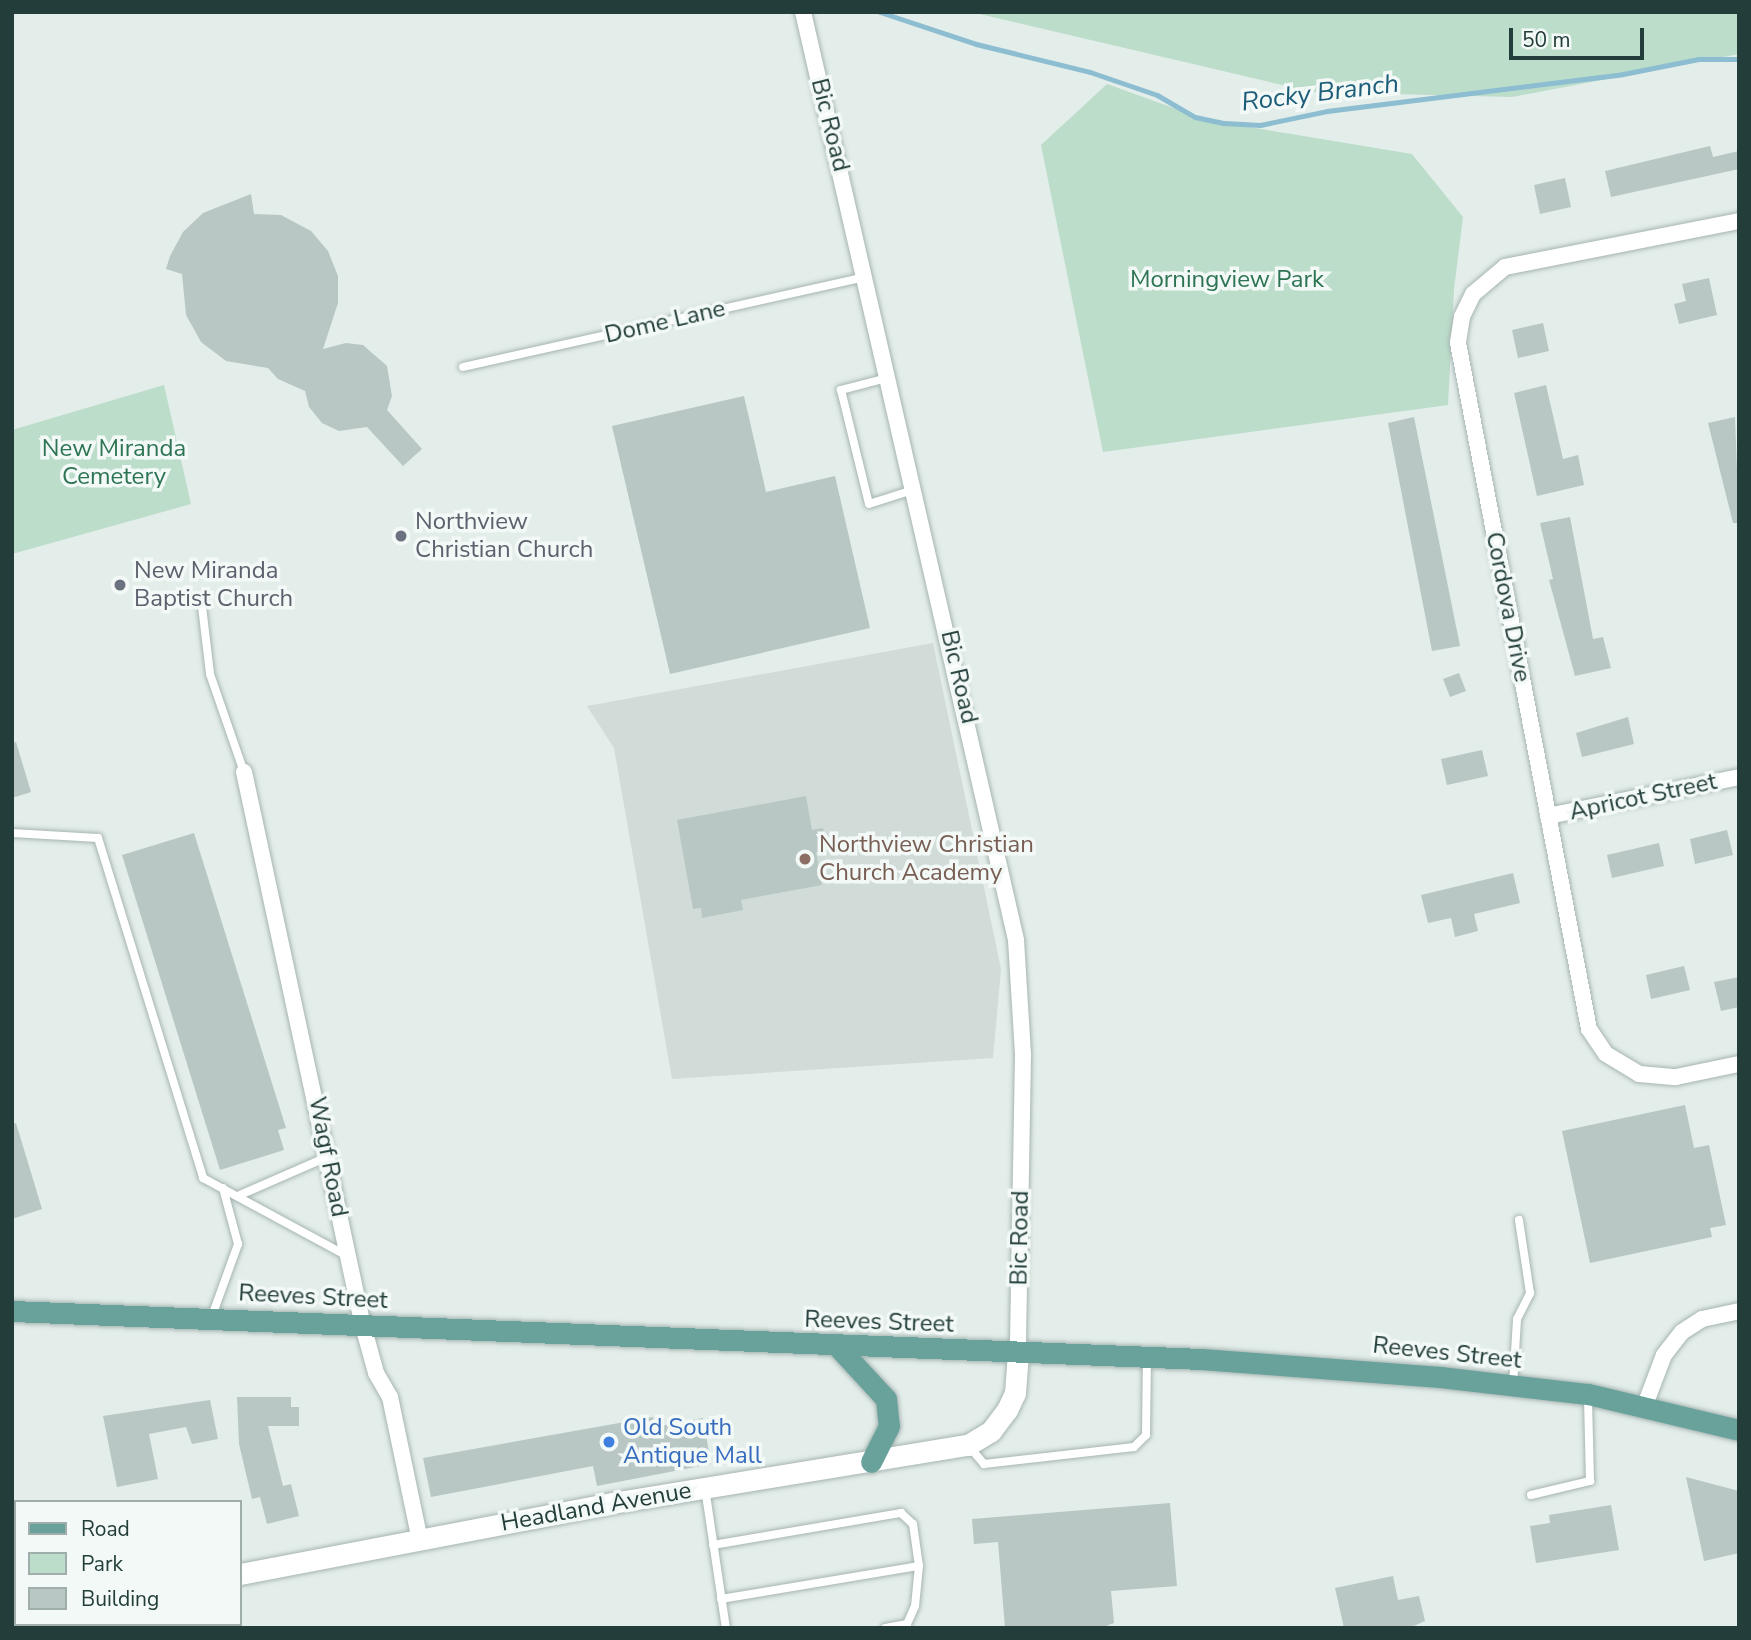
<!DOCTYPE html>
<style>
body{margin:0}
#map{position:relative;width:1751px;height:1640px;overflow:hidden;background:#e3edea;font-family:"Nunito Sans",sans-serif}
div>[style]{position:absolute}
.built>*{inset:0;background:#d1dcd9}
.green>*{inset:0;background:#bcddca}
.stream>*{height:5px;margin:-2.5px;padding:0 2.5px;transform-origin:2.5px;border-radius:2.5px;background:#8cbdd1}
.building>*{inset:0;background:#b8c7c3}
.roads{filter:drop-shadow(0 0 2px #a6b5b2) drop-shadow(0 0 2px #a6b5b2)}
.lane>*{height:8px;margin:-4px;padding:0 4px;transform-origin:4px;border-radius:4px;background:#fff}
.street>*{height:16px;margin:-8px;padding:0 8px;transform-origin:8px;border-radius:8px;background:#fff}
.secondary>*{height:21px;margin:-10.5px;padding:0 10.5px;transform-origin:10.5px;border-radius:10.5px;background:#fff}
.primary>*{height:21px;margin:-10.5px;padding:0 10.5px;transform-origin:10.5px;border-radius:10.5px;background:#68a29b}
.dots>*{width:19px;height:19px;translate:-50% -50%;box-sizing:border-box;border:4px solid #f3f9f7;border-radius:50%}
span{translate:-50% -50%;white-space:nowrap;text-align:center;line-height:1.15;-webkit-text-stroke:7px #f3f9f7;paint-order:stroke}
.street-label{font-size:24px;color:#233e3a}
.park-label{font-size:24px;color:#2d7453}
.worship-label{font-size:24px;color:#5b616d}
.left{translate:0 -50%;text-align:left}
.education-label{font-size:24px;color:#785e54}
.shop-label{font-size:24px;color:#366cbe}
.water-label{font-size:26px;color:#1d5d79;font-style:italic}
.frame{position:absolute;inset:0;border:14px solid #233e3a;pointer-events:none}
.legend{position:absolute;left:14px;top:1500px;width:228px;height:126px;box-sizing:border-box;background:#f3f9f7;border:2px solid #a0aeab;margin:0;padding:9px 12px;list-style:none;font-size:21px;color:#233e3a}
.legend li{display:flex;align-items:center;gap:14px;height:35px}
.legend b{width:35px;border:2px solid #a0aeab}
.scale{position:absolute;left:1509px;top:28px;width:135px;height:32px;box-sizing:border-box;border:4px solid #233e3a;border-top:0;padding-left:9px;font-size:21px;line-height:24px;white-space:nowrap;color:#233e3a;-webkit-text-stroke:5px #f3f9f7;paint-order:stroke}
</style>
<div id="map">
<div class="built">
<div style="clip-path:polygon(933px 643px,1001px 969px,993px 1058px,672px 1079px,614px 748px,587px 706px)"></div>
</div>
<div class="green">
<div style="clip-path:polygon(971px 12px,1739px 12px,1739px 54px,1512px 97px,1312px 92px)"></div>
<div style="clip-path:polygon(1107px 84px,1207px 120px,1412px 154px,1463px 217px,1454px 289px,1448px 405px,1103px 452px,1041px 145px)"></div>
<div style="clip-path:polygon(164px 385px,191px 504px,12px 554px,12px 430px)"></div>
</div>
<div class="stream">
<div style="left:880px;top:12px;width:101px;rotate:18.4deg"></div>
<div style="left:976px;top:44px;width:117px;rotate:13.8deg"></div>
<div style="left:1090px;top:72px;width:71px;rotate:18.9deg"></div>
<div style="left:1157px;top:95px;width:44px;rotate:30.1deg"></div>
<div style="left:1195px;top:117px;width:30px;rotate:12deg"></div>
<div style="left:1224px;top:123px;width:36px;rotate:3deg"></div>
<div style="left:1260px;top:125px;width:68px;rotate:-11.8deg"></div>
<div style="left:1327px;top:111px;width:298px;rotate:-7.1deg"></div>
<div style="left:1623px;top:74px;width:77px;rotate:-11.2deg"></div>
<div style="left:1699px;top:59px;width:40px"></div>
</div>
<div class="building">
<div style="clip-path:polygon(1710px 146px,1713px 157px,1739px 151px,1739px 169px,1611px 197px,1605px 171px)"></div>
<div style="clip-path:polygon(1565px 178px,1571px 207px,1540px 214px,1534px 185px)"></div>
<div style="clip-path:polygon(251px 194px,254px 214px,281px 215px,311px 231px,328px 251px,338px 276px,338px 303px,323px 349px,346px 343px,363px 345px,387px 366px,392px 396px,387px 410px,422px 449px,403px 466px,367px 427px,339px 431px,322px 423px,309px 407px,305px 391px,278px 379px,268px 368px,226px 361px,201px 342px,186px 315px,182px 274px,166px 269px,170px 256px,183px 232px,203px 213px)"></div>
<div style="clip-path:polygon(1709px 278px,1717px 315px,1679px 324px,1674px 304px,1686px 301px,1682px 284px)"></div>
<div style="clip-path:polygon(1543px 323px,1549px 351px,1518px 358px,1512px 330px)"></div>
<div style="clip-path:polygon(1546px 385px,1563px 459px,1578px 455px,1584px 485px,1537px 496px,1514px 393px)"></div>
<div style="clip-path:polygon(744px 396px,766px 492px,835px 476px,870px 628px,670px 674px,612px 426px)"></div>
<div style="clip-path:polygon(1414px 417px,1460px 646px,1432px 651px,1388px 423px)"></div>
<div style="clip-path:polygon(1735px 417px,1739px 523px,1733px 523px,1708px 423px)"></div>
<div style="clip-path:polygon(1570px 517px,1593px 639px,1603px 637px,1611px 668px,1575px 676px,1549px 580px,1553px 579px,1540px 523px)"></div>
<div style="clip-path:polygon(1459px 673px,1466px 691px,1450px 697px,1443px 679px)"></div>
<div style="clip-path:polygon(1628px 717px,1634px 744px,1582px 757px,1576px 733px)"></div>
<div style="clip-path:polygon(16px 742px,31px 792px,12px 798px,12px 743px)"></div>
<div style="clip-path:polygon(1482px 750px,1488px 776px,1447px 785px,1441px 759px)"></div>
<div style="clip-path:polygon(806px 796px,812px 830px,823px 828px,827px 850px,816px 852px,822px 885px,741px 900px,743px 910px,702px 918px,701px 908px,693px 909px,677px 820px)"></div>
<div style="clip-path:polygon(1727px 830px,1733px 855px,1695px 864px,1690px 839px)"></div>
<div style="clip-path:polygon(194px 833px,286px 1128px,278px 1130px,284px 1150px,220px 1170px,122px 855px)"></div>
<div style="clip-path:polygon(1659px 843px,1664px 866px,1612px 878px,1607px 855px)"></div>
<div style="clip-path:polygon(1513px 873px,1520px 903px,1474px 914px,1478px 931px,1455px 937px,1451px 918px,1428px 923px,1421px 895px)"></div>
<div style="clip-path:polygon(1684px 966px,1690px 990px,1651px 999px,1646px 975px)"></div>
<div style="clip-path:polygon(1739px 977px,1739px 1007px,1721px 1011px,1714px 982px)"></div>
<div style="clip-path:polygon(1685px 1105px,1694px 1148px,1709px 1145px,1726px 1225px,1710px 1228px,1712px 1237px,1590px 1263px,1562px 1131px)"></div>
<div style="clip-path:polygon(16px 1123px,42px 1209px,12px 1219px,12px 1124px)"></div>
<div style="clip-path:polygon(237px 1397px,291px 1397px,291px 1407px,299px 1407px,299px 1426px,268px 1426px,283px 1486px,291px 1484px,299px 1516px,267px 1524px,260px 1497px,252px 1499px,239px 1444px)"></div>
<div style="clip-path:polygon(210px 1400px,218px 1439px,192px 1444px,186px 1427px,149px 1434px,158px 1479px,117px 1487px,103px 1416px)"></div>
<div style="clip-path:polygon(653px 1417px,655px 1427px,703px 1418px,711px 1464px,597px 1486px,593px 1466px,431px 1497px,423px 1458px)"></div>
<div style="clip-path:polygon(1686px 1477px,1739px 1491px,1739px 1553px,1704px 1561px)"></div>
<div style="clip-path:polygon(1170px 1503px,1177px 1586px,1111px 1591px,1114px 1623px,1101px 1628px,1005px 1628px,998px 1542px,974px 1544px,972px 1519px)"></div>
<div style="clip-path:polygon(1611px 1505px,1619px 1550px,1536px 1563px,1530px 1526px,1550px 1523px,1549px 1515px)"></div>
<div style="clip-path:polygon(1393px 1576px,1398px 1600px,1419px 1596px,1425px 1621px,1409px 1628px,1344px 1628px,1335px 1588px)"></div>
</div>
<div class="roads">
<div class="lane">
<div style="left:463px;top:367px;width:411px;rotate:-12.6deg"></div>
<div style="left:887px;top:378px;width:48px;rotate:165.4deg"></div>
<div style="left:841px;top:390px;width:117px;rotate:76.2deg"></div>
<div style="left:869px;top:504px;width:46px;rotate:-17.7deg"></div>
<div style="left:201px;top:598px;width:77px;rotate:83.2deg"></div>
<div style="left:210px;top:674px;width:104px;rotate:70.9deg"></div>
<div style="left:12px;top:833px;width:86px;rotate:3.3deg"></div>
<div style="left:98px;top:838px;width:356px;rotate:72.8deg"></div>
<div style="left:203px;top:1178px;width:164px;rotate:28.4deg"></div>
<div style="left:240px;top:1195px;width:95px;rotate:-23.6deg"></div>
<div style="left:212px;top:1316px;width:77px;rotate:-70.1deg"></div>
<div style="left:238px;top:1244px;width:58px;rotate:-105deg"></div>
<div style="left:1513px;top:1385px;width:66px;rotate:-86.5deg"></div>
<div style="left:1517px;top:1319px;width:29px;rotate:-63deg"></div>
<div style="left:1530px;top:1293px;width:74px;rotate:-98.6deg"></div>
<div style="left:968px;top:1445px;width:25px;rotate:50deg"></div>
<div style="left:984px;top:1464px;width:151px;rotate:-6.5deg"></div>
<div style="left:1134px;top:1447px;width:17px;rotate:-45deg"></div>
<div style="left:1146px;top:1435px;width:78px;rotate:-89.3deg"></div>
<div style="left:705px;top:1488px;width:142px;rotate:81.5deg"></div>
<div style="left:1531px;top:1495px;width:61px;rotate:-13.3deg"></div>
<div style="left:1590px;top:1481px;width:84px;rotate:-91.4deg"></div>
<div style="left:713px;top:1545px;width:191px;rotate:-9.7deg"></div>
<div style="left:901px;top:1513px;width:16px;rotate:43deg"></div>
<div style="left:913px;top:1524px;width:42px;rotate:81.9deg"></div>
<div style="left:721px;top:1599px;width:201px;rotate:-9.5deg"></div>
<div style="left:919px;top:1566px;width:40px;rotate:95.7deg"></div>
<div style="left:915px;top:1606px;width:20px;rotate:114deg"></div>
<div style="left:907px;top:1624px;width:22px;rotate:170deg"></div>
</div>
<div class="street">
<div style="left:803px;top:12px;width:952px;rotate:77.07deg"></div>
<div style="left:1016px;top:940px;width:115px;rotate:86.5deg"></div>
<div style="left:1023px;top:1055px;width:298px;rotate:91deg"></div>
<div style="left:1739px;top:221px;width:238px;rotate:168.9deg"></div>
<div style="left:1505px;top:267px;width:42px;rotate:139.8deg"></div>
<div style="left:1473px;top:294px;width:25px;rotate:116deg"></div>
<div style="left:1462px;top:317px;width:26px;rotate:99deg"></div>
<div style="left:1458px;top:343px;width:698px;rotate:79.19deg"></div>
<div style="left:1589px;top:1029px;width:30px;rotate:56deg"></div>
<div style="left:1606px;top:1054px;width:39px;rotate:31deg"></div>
<div style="left:1639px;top:1074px;width:37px;rotate:5deg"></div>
<div style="left:1676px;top:1077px;width:64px;rotate:-11.7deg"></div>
<div style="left:244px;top:772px;width:567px;rotate:77.88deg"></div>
<div style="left:363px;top:1326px;width:49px;rotate:74.5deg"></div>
<div style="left:376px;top:1373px;width:28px;rotate:60deg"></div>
<div style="left:390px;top:1397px;width:146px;rotate:78.2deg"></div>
<div style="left:1548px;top:816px;width:195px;rotate:-11.5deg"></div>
<div style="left:1645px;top:1405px;width:53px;rotate:-69.2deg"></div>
<div style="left:1664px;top:1355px;width:29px;rotate:-52deg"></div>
<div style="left:1682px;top:1332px;width:24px;rotate:-33deg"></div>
<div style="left:1702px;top:1319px;width:38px;rotate:-12deg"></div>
</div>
<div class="secondary">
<div style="left:240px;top:1574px;width:379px;rotate:-10.8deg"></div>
<div style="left:612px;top:1503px;width:361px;rotate:-9.3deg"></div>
<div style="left:968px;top:1445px;width:27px;rotate:-31deg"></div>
<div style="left:991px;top:1431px;width:26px;rotate:-53deg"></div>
<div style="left:1007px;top:1410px;width:19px;rotate:-65deg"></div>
<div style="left:1015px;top:1393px;width:40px;rotate:-85.7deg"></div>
<div style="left:31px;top:1628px;width:12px;rotate:-20deg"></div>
</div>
<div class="primary">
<div style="left:12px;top:1311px;width:1190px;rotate:2.31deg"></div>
<div style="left:1201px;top:1359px;width:240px;rotate:4.3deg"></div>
<div style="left:1440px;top:1377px;width:149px;rotate:6.6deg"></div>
<div style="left:1588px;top:1394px;width:155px;rotate:13.4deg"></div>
<div style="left:838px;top:1347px;width:71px;rotate:47.3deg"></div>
<div style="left:886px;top:1399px;width:27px;rotate:84deg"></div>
<div style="left:889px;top:1426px;width:40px;rotate:116.6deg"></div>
</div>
</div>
<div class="dots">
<div style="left:401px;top:536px;background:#6b7280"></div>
<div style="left:120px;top:585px;background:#6b7280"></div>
<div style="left:805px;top:859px;background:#8d6e63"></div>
<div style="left:609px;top:1442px;background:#3f7fe0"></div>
</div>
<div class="street-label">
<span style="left:830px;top:125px;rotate:76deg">Bic Road</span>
<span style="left:665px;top:322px;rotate:-13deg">Dome Lane</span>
<span style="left:1508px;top:607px;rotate:79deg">Cordova Drive</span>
<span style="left:959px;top:677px;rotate:77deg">Bic Road</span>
<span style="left:1643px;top:797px;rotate:-12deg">Apricot Street</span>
<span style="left:328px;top:1157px;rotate:79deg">Wagf Road</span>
<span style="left:1020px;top:1238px;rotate:-89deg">Bic Road</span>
<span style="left:313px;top:1297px;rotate:3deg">Reeves Street</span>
<span style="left:879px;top:1322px;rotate:2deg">Reeves Street</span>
<span style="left:1447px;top:1353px;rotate:6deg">Reeves Street</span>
<span style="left:596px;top:1507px;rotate:-10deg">Headland Avenue</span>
</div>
<div class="park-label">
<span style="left:1227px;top:280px">Morningview Park</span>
<span style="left:114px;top:463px">New Miranda<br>Cemetery</span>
</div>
<div class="worship-label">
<span class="left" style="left:415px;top:536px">Northview<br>Christian Church</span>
<span class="left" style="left:134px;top:585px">New Miranda<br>Baptist Church</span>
</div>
<div class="education-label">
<span class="left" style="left:819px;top:859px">Northview Christian<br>Church Academy</span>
</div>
<div class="shop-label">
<span class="left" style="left:623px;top:1442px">Old South<br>Antique Mall</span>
</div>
<div class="water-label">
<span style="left:1320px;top:93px;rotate:-7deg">Rocky Branch</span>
</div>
<div class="frame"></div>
<ul class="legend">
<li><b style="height:9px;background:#68a29b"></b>Road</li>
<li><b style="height:19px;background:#bcddca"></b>Park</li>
<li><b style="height:19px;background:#b8c7c3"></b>Building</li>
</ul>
<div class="scale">50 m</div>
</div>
